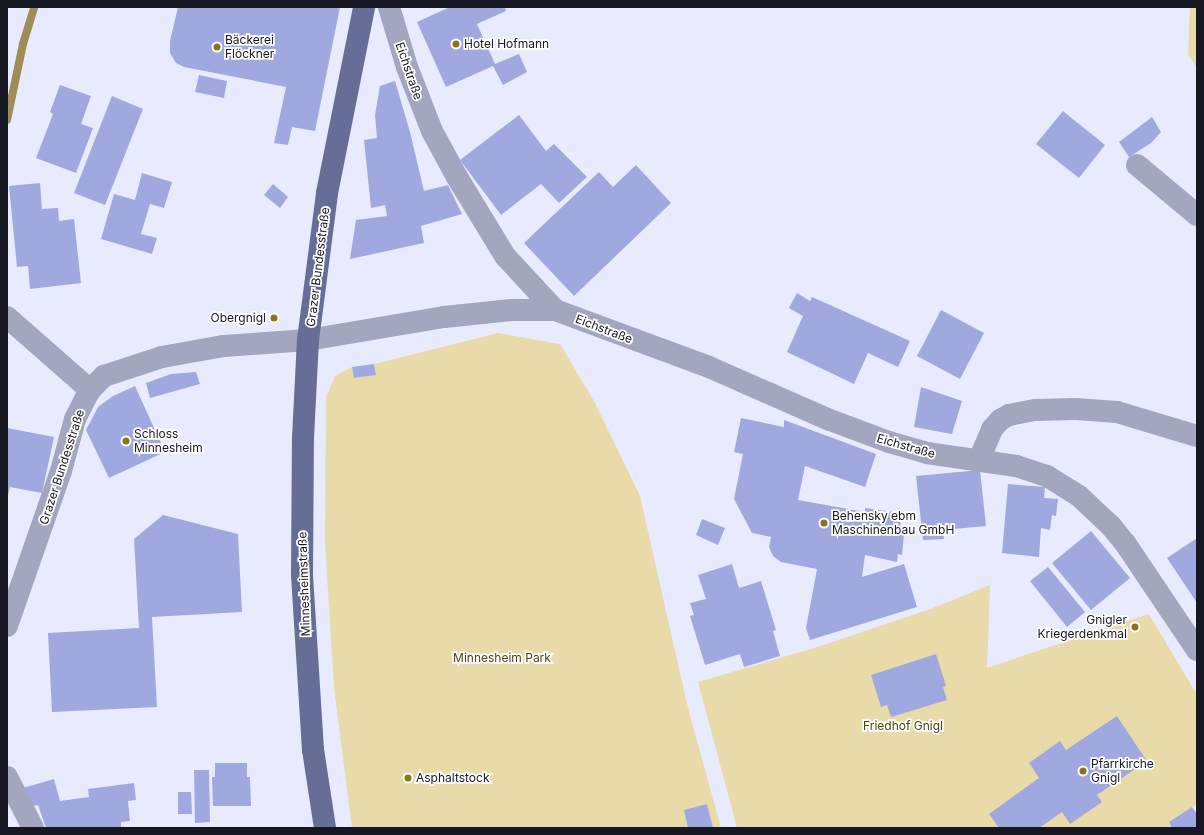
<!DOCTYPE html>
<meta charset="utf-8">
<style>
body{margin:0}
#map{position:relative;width:1204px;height:835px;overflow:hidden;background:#e7ebfd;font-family:Inter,sans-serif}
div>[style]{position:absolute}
.green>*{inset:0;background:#e8daa9}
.stream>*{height:8px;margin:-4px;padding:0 4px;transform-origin:4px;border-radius:4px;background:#9e8e55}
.building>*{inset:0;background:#a0a9df}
.minor>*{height:22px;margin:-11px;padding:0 11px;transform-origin:11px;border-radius:11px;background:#a2a7bf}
.major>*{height:22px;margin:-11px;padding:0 11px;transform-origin:11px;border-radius:11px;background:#666d97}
.dots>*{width:11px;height:11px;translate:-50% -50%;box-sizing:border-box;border:2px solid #fff;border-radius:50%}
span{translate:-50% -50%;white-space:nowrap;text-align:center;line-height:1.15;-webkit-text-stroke:3.5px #fff;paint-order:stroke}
.poi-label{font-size:12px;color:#151721}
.left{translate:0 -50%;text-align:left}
.right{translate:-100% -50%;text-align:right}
.street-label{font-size:12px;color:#151721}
.park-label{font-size:12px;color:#4e4214}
.frame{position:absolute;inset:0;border:8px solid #151721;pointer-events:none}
</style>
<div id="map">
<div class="green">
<div style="clip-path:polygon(1190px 7px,1197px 7px,1197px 68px,1188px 55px)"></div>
<div style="clip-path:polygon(498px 333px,560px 344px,594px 401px,640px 496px,688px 708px,721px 828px,352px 828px,334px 688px,325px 543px,326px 397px,335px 376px,352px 367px,354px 378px,376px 375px,374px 364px)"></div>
<div style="clip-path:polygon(990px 585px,987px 668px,1149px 614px,1197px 695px,1197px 804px,1169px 822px,1172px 828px,737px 828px,698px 682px,821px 646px,933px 608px)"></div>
</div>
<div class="stream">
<div style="left:7px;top:120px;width:78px;rotate:-78.1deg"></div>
<div style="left:23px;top:44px;width:39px;rotate:-73deg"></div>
</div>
<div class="building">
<div style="clip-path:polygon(178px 7px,340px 7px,315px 131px,292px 127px,288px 145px,274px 143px,286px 87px,184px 67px,176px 63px,170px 53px,170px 41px)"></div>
<div style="clip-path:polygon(450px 7px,505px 7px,506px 11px,477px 24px,495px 64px,519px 54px,527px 72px,503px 85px,493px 66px,446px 87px,417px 22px)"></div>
<div style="clip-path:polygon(199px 75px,227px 81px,224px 98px,195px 92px)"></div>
<div style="clip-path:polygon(395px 81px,410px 132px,424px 191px,448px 185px,462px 214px,421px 226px,424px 243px,350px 259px,356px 220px,387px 216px,385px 205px,371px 208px,364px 140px,377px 138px,375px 115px,380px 86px)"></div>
<div style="clip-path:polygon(60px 85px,91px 96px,81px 124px,93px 128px,76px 173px,36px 158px,53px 114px,50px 112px)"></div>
<div style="clip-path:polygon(112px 96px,143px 109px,105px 205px,74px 193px)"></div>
<div style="clip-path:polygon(1063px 111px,1105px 145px,1079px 178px,1036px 144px)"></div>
<div style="clip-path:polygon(519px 115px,546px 151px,554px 144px,587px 177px,559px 203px,541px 184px,501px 215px,460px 160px)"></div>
<div style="clip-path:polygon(1152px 117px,1161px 132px,1151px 143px,1129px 157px,1119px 142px)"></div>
<div style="clip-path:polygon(636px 165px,671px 203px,574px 296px,524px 243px,599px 172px,613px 187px)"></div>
<div style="clip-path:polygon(142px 173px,172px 182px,164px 208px,150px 204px,141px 234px,157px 238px,152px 254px,101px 239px,114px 194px,135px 200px)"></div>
<div style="clip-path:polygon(40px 183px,42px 209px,58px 208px,59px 221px,74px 219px,81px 283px,30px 289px,28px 266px,17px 267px,9px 186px)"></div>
<div style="clip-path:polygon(273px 184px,288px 197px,280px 208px,264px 195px)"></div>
<div style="clip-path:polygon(797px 293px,810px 301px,812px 297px,910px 341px,898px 367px,868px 353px,854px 384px,787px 352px,803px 316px,789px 308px)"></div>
<div style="clip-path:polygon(941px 310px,984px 333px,960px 379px,917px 356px)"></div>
<div style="clip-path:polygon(374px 364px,376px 375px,354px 378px,352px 367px)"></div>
<div style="clip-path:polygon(196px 372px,200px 384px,150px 398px,146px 383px,171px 374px)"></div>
<div style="clip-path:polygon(135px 386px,165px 452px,109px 478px,86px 430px,98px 407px,113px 396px)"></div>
<div style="clip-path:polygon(921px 387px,962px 401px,952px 434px,914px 427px)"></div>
<div style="clip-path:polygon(741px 418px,784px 427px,784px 420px,876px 454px,865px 487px,805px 466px,798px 500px,865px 512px,865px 508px,901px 513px,900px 533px,904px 534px,902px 555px,898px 554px,897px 562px,865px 555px,862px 577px,904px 564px,917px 607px,810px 640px,806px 628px,817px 569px,781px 562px,773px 556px,769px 547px,771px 537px,752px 533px,734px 499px,743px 454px,734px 452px)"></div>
<div style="clip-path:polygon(7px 428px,54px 437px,42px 493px,10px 487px,7px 500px)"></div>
<div style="clip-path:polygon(980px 470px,986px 526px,943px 530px,944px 539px,923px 540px,916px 476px)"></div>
<div style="clip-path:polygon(1008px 484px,1045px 487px,1044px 498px,1058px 499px,1056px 516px,1052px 515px,1050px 530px,1041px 528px,1039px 557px,1002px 553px)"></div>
<div style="clip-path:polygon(163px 515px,238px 534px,242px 612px,152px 617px,157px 707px,52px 712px,48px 633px,139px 628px,134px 539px)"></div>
<div style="clip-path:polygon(702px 519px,725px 528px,718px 545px,696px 535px)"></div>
<div style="clip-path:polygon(1091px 531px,1130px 578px,1091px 610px,1052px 563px)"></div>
<div style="clip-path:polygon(1197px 538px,1197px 603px,1167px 558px)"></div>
<div style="clip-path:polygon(732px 564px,739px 588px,761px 581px,776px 630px,773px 631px,780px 656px,744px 667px,740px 654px,705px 665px,690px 616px,694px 615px,690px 603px,706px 599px,698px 575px)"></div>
<div style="clip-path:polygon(1048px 567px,1085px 612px,1067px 627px,1030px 581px)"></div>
<div style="clip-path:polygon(936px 654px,946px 686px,943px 687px,947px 700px,891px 717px,887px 705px,881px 707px,871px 675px)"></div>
<div style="clip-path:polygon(1117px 716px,1147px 761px,1097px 795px,1102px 802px,1070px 824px,1062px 812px,1039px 828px,999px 828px,989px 814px,1039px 778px,1029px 763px,1060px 741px,1066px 750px)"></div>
<div style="clip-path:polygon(215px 763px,247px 763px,247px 777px,250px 777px,251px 806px,213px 806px,212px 777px,215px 777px)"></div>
<div style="clip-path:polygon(194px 770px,209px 770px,210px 822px,195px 823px)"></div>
<div style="clip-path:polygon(54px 779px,60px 801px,89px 797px,88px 789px,134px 783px,136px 800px,128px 801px,130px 821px,121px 822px,121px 828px,46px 828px,38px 805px,28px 807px,23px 788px)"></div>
<div style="clip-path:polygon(178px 792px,191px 792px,192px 814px,178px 814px)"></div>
<div style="clip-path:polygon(707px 804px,713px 828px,688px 828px,684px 810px)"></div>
<div style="clip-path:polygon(1192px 807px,1197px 814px,1197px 828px,1172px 828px,1169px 822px)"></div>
</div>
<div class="minor">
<div style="left:389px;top:7px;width:63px;rotate:73.3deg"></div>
<div style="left:407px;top:67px;width:69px;rotate:68.7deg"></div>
<div style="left:432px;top:131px;width:52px;rotate:61.5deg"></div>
<div style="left:457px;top:177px;width:92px;rotate:58.7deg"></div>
<div style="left:505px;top:256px;width:74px;rotate:47.2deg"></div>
<div style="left:1137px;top:165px;width:78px;rotate:39.8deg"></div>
<div style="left:7px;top:317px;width:111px;rotate:41.3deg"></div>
<div style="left:979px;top:460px;width:34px;rotate:-67deg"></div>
<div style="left:992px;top:429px;width:12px;rotate:-48deg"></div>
<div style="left:1000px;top:420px;width:10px;rotate:-29deg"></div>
<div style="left:1009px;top:415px;width:26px;rotate:-11deg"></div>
<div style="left:1035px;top:410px;width:41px;rotate:-1.4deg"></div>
<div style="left:1076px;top:409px;width:41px;rotate:4.2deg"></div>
<div style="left:1117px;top:412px;width:84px;rotate:16.7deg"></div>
<div style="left:7px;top:626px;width:164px;rotate:-70.8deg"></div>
<div style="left:61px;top:471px;width:54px;rotate:-74.9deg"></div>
<div style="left:75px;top:419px;width:33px;rotate:-63deg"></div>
<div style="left:90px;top:390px;width:20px;rotate:-45deg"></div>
<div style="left:104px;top:376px;width:61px;rotate:-18.1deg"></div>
<div style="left:162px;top:357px;width:63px;rotate:-10.1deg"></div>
<div style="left:224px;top:346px;width:84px;rotate:-4.1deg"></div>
<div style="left:308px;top:340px;width:138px;rotate:-9.6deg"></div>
<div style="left:444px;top:317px;width:68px;rotate:-5.9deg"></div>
<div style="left:512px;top:310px;width:43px"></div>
<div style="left:555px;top:310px;width:164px;rotate:20.3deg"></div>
<div style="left:709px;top:367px;width:132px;rotate:23.7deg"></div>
<div style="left:830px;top:420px;width:63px;rotate:20.4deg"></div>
<div style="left:889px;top:442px;width:40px;rotate:16deg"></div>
<div style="left:927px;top:453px;width:90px;rotate:8.3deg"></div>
<div style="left:1016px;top:466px;width:33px;rotate:18deg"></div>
<div style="left:1047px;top:476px;width:38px;rotate:32deg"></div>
<div style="left:1079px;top:496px;width:44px;rotate:43.2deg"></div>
<div style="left:1111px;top:526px;width:22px;rotate:51deg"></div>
<div style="left:1125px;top:543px;width:129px;rotate:56.1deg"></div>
<div style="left:7px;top:777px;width:57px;rotate:63deg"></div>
</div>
<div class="major">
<div style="left:325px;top:828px;width:79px;rotate:-98.7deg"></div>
<div style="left:313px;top:750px;width:175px;rotate:-93.6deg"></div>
<div style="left:302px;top:575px;width:137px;rotate:-89.6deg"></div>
<div style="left:303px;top:438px;width:98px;rotate:-87.1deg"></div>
<div style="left:308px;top:340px;width:148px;rotate:-82.6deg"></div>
<div style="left:327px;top:193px;width:190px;rotate:-78.7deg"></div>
</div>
<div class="dots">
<div style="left:456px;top:44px;background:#8b7417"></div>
<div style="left:217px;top:47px;background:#8b7417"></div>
<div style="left:274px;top:318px;background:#8b7417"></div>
<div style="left:126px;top:441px;background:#8b7417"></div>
<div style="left:824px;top:523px;background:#8b7417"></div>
<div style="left:1135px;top:627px;background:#8b7417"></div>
<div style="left:1083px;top:771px;background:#8b7417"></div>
<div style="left:408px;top:778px;background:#8b7417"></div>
</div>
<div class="poi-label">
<span class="left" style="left:225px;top:47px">Bäckerei<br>Flöckner</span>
<span class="left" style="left:464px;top:44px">Hotel Hofmann</span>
<span class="right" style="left:266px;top:318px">Obergnigl</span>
<span class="left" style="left:134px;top:441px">Schloss<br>Minnesheim</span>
<span class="left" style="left:832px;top:523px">Behensky ebm<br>Maschinenbau GmbH</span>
<span class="right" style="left:1127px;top:627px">Gnigler<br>Kriegerdenkmal</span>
<span class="left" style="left:1091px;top:771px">Pfarrkirche<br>Gnigl</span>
<span class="left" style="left:416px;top:778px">Asphaltstock</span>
</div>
<div class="street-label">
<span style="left:409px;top:71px;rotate:71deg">Eichstraße</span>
<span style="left:318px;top:267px;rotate:-83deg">Grazer Bundesstraße</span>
<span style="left:604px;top:329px;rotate:21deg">Eichstraße</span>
<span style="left:906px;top:446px;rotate:16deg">Eichstraße</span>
<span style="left:62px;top:467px;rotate:-72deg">Grazer Bundesstraße</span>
<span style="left:304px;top:584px;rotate:-92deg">Minnesheimstraße</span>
</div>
<div class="park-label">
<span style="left:502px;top:658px">Minnesheim Park</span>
<span style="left:903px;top:726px">Friedhof Gnigl</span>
</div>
<div class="frame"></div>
</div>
